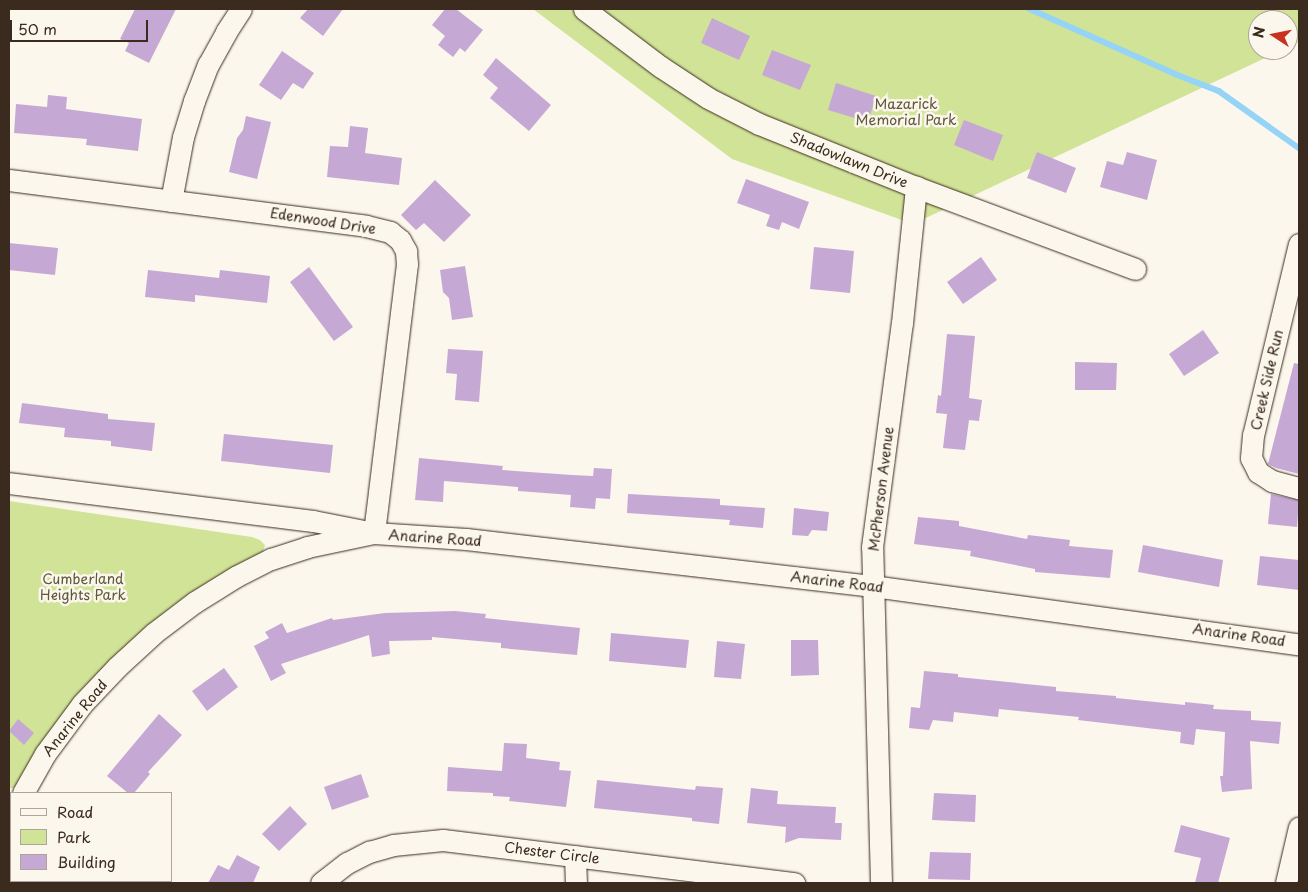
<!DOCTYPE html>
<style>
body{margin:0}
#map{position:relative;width:1308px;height:892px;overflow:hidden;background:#fbf7ec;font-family:"Playpen Sans",sans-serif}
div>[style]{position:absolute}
.green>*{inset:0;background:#d0e397}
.stream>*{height:5.5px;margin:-2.75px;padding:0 2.75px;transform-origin:2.75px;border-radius:2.75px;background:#95d4f6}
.building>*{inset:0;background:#c6a8d4}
.roads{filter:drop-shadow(0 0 1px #3b2a1e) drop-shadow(0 0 1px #3b2a1e)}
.minor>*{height:21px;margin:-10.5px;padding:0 10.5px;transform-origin:10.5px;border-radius:10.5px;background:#fbf7ec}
span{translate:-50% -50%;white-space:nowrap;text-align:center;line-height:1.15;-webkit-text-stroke:5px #fbf7ec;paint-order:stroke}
.park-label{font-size:14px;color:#60583c}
.street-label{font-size:14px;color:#3b2a1e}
.frame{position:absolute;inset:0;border:10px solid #3b2a1e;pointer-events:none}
.legend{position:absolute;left:10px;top:792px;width:162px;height:90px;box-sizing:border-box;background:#fbf7ec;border:1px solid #aea59a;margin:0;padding:6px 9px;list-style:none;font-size:15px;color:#3b2a1e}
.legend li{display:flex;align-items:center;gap:10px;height:25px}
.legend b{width:25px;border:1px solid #aea59a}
.north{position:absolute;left:1248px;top:10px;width:50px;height:50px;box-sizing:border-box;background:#fbf7ec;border:1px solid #aea59a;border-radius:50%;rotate:281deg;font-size:14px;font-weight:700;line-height:20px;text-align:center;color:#3b2a1e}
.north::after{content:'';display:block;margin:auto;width:18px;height:22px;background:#c8321e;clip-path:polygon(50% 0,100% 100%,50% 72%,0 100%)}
.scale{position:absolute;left:10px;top:20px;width:138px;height:22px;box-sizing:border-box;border:2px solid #3b2a1e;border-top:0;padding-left:6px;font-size:15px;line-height:18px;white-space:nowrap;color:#3b2a1e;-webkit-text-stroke:4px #fbf7ec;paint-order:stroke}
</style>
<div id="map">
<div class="green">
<div style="clip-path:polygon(533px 9px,1299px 9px,1299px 42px,1288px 47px,1288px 20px,1258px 20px,1258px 50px,1282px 50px,913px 224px,732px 159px)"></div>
<div style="clip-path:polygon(9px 501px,252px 537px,260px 540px,265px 545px,262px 555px,178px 609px,15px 788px,9px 788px)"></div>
</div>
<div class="stream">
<div style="left:1030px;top:9px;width:159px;rotate:24.1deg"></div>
<div style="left:1175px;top:74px;width:47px;rotate:21.1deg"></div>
<div style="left:1219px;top:91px;width:98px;rotate:35.5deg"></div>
</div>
<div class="building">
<div style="clip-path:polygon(135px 9px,176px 9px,149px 63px,125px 51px,129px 43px,120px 39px)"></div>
<div style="clip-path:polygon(308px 9px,343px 9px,323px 36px,300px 18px)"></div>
<div style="clip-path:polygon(445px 9px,456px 9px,483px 30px,465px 52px,460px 48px,453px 57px,438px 45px,445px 36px,432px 25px)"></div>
<div style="clip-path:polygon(712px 18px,750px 36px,739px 60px,701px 43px)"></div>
<div style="clip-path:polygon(772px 50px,811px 65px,800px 90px,762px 75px)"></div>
<div style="clip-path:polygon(282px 51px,314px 73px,303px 89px,293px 83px,281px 100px,259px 85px)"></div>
<div style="clip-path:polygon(496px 58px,551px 105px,529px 131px,490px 98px,498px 88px,483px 75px)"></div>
<div style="clip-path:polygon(836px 83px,876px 96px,868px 122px,828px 110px)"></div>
<div style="clip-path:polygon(48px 95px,67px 97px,66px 109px,142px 119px,138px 151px,86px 145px,87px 139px,14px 133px,16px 104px,47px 107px)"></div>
<div style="clip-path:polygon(246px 116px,271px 122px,257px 179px,229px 172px,237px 138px,243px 130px)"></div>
<div style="clip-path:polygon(964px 120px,1003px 135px,993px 161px,954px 145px)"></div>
<div style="clip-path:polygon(350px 126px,368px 128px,365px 153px,402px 158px,399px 185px,327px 177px,330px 146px,348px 147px)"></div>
<div style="clip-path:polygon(1037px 152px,1076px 168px,1066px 193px,1027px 178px)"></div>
<div style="clip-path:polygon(1127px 152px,1157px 160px,1147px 200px,1100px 187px,1107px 161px,1123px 165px)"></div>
<div style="clip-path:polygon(746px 179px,809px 202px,799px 229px,782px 222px,779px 230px,766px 226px,770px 215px,737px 203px)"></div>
<div style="clip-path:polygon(435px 180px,471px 215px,444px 242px,424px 223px,416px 230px,401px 215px)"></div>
<div style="clip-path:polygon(9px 243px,58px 248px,55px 275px,9px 270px)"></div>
<div style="clip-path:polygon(814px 247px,854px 251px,850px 293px,810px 289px)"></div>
<div style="clip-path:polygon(981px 257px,997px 280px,963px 304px,947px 282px)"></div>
<div style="clip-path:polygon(465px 266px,473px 317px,452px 320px,449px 298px,443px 292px,440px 270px)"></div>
<div style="clip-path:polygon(309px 267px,353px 327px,334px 341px,290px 282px)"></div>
<div style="clip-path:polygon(148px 270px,219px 278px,220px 270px,270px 276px,267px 303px,195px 295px,195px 302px,145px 297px)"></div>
<div style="clip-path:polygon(1203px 330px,1219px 353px,1184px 376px,1169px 354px)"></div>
<div style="clip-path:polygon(947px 334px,975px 336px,969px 398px,982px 400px,979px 421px,969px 420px,965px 450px,943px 448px,947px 414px,936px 413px,938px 395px,941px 396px)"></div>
<div style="clip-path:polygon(448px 349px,483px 351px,479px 402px,455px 400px,457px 374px,446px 373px)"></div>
<div style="clip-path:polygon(1075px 362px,1117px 363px,1116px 390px,1075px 390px)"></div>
<div style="clip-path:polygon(1294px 363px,1299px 364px,1299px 474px,1276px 468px,1268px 464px)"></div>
<div style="clip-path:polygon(22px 403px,108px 414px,108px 419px,155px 423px,152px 451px,111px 446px,111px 441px,64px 437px,65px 428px,19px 423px)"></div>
<div style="clip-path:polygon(224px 434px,333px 445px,330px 473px,221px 461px)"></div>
<div style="clip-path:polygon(419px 458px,503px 466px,502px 470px,572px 475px,593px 476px,594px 468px,612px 469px,610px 499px,596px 498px,595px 509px,570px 507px,571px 495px,518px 491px,518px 487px,444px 481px,443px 502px,415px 500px)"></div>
<div style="clip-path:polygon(628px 494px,720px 499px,720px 505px,765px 508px,763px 528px,729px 525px,730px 520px,627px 513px)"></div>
<div style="clip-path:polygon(1271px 494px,1299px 500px,1297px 527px,1268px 524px)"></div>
<div style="clip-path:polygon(794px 508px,829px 512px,827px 531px,812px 530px,808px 536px,792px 535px)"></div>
<div style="clip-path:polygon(918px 517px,959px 521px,959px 526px,1027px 539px,1028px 535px,1070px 540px,1069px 546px,1113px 550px,1110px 578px,1035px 572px,1035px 569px,970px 556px,971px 551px,914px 544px)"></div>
<div style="clip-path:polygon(1143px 545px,1223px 560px,1219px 587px,1138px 572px)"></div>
<div style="clip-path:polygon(1260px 556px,1299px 560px,1299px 590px,1257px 585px)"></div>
<div style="clip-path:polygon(455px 611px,486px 614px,485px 618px,580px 628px,577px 655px,501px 648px,501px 643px,432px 637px,432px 640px,389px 641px,390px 654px,372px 657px,369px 635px,281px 664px,286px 673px,271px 681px,254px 646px,269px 638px,265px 632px,282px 623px,287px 633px,332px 618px,333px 620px,385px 613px)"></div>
<div style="clip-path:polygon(611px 633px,689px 640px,686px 668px,609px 661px)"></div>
<div style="clip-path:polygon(791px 640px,818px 640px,819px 675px,791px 676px)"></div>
<div style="clip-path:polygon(717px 641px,745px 644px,741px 679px,714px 677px)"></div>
<div style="clip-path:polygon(224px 668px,238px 687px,207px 711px,192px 691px)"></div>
<div style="clip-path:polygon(924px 671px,958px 674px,958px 677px,1056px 687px,1056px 691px,1116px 696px,1116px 698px,1185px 705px,1185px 702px,1214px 705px,1213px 709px,1251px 711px,1251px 720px,1281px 722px,1279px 744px,1250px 741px,1252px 789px,1222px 792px,1220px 776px,1223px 776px,1225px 732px,1196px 729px,1194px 745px,1180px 743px,1181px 732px,1078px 720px,1079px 717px,999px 709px,998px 717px,954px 712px,953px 722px,933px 720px,929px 730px,909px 728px,911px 707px,920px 708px)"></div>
<div style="clip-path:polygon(159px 714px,182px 735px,148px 772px,150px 774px,134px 793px,128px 793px,107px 776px)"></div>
<div style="clip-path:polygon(18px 719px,34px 733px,24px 745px,9px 731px)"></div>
<div style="clip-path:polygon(504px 743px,527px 744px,526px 758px,560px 762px,559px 770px,571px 771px,566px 807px,509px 801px,510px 797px,493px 796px,493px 793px,447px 791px,448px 767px,502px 771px)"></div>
<div style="clip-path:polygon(361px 774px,369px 797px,332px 810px,324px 787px)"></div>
<div style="clip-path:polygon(597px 780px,695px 790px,696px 786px,723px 788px,719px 824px,692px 821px,692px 818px,594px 808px)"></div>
<div style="clip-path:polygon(751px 788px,778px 791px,777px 804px,836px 807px,835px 823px,842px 823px,841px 840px,799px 838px,785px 843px,786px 827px,747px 823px)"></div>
<div style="clip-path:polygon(934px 793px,976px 795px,975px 822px,932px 820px)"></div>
<div style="clip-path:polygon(290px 806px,307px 824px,279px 851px,262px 834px)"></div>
<div style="clip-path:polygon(1181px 825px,1230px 838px,1218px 883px,1195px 883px,1201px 858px,1174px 852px)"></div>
<div style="clip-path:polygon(930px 852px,971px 853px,970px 880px,928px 879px)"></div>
<div style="clip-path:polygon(237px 855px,260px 867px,253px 883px,208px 883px,218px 865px,229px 870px)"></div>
</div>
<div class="roads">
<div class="minor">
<div style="left:584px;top:9px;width:96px;rotate:37deg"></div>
<div style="left:661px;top:67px;width:56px;rotate:33.4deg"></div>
<div style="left:708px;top:98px;width:57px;rotate:27deg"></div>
<div style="left:759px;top:124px;width:169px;rotate:21.9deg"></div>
<div style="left:916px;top:187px;width:234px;rotate:20.5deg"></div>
<div style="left:9px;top:180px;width:360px;rotate:7.3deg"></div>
<div style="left:366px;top:226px;width:25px;rotate:14deg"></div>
<div style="left:390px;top:232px;width:13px;rotate:39deg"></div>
<div style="left:400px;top:240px;width:13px;rotate:61deg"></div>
<div style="left:406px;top:251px;width:13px;rotate:86deg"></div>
<div style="left:407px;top:264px;width:271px;rotate:97deg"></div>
<div style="left:374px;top:533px;width:62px;rotate:-168.9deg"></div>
<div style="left:313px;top:521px;width:306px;rotate:-172.9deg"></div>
<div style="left:171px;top:201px;width:65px;rotate:-79.4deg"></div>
<div style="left:183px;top:137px;width:38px;rotate:-73deg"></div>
<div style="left:194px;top:101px;width:39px;rotate:-69deg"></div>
<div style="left:208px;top:65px;width:38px;rotate:-61deg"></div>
<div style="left:226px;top:32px;width:27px;rotate:-57deg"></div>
<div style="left:1299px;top:244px;width:196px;rotate:103.5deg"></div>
<div style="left:1253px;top:435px;width:23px;rotate:95deg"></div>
<div style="left:1251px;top:458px;width:16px;rotate:63deg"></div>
<div style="left:1258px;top:472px;width:17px;rotate:33deg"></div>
<div style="left:1272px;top:481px;width:28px;rotate:15deg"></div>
<div style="left:23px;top:793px;width:45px;rotate:-60.6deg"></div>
<div style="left:45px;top:754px;width:62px;rotate:-53.5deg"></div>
<div style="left:82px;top:704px;width:51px;rotate:-46.6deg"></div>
<div style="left:117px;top:667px;width:50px;rotate:-42.6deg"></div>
<div style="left:154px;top:633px;width:51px;rotate:-37.1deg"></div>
<div style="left:195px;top:602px;width:49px;rotate:-31.8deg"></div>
<div style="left:237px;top:576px;width:38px;rotate:-27deg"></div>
<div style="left:271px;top:559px;width:38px;rotate:-18deg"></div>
<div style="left:307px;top:547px;width:68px;rotate:-11.8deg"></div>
<div style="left:374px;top:533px;width:92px;rotate:3.7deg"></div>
<div style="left:466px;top:539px;width:410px;rotate:6.6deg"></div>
<div style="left:873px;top:586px;width:430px;rotate:7.8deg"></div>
<div style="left:9px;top:828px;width:7px;rotate:-74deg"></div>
<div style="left:575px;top:856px;width:27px;rotate:88deg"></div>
<div style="left:321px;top:883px;width:33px;rotate:-38deg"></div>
<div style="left:347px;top:863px;width:25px;rotate:-27deg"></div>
<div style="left:369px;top:852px;width:25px;rotate:-16deg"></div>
<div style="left:393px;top:845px;width:50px;rotate:-5.7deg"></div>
<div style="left:443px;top:840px;width:354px;rotate:7deg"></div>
<div style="left:881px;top:883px;width:336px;rotate:-91.5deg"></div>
<div style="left:872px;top:547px;width:226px;rotate:-82.4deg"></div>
<div style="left:902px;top:323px;width:137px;rotate:-84.1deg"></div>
<div style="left:1286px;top:883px;width:57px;rotate:-76.9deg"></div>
</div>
</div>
<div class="park-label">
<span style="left:906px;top:112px">Mazarick<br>Memorial Park</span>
<span style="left:83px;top:587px">Cumberland<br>Heights Park</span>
</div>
<div class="street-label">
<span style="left:849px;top:160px;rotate:22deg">Shadowlawn Drive</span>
<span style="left:323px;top:221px;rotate:9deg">Edenwood Drive</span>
<span style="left:1267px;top:380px;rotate:-77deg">Creek Side Run</span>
<span style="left:881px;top:489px;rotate:-83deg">McPherson Avenue</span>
<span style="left:435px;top:538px;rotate:4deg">Anarine Road</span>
<span style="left:837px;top:582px;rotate:7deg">Anarine Road</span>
<span style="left:1239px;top:635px;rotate:8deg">Anarine Road</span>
<span style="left:75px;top:718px;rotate:-51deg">Anarine Road</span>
<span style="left:552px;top:853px;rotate:7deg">Chester Circle</span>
</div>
<div class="frame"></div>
<ul class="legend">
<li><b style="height:6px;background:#fbf7ec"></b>Road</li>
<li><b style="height:14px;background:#d0e397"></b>Park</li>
<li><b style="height:14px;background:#c6a8d4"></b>Building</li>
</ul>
<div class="north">N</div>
<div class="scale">50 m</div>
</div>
